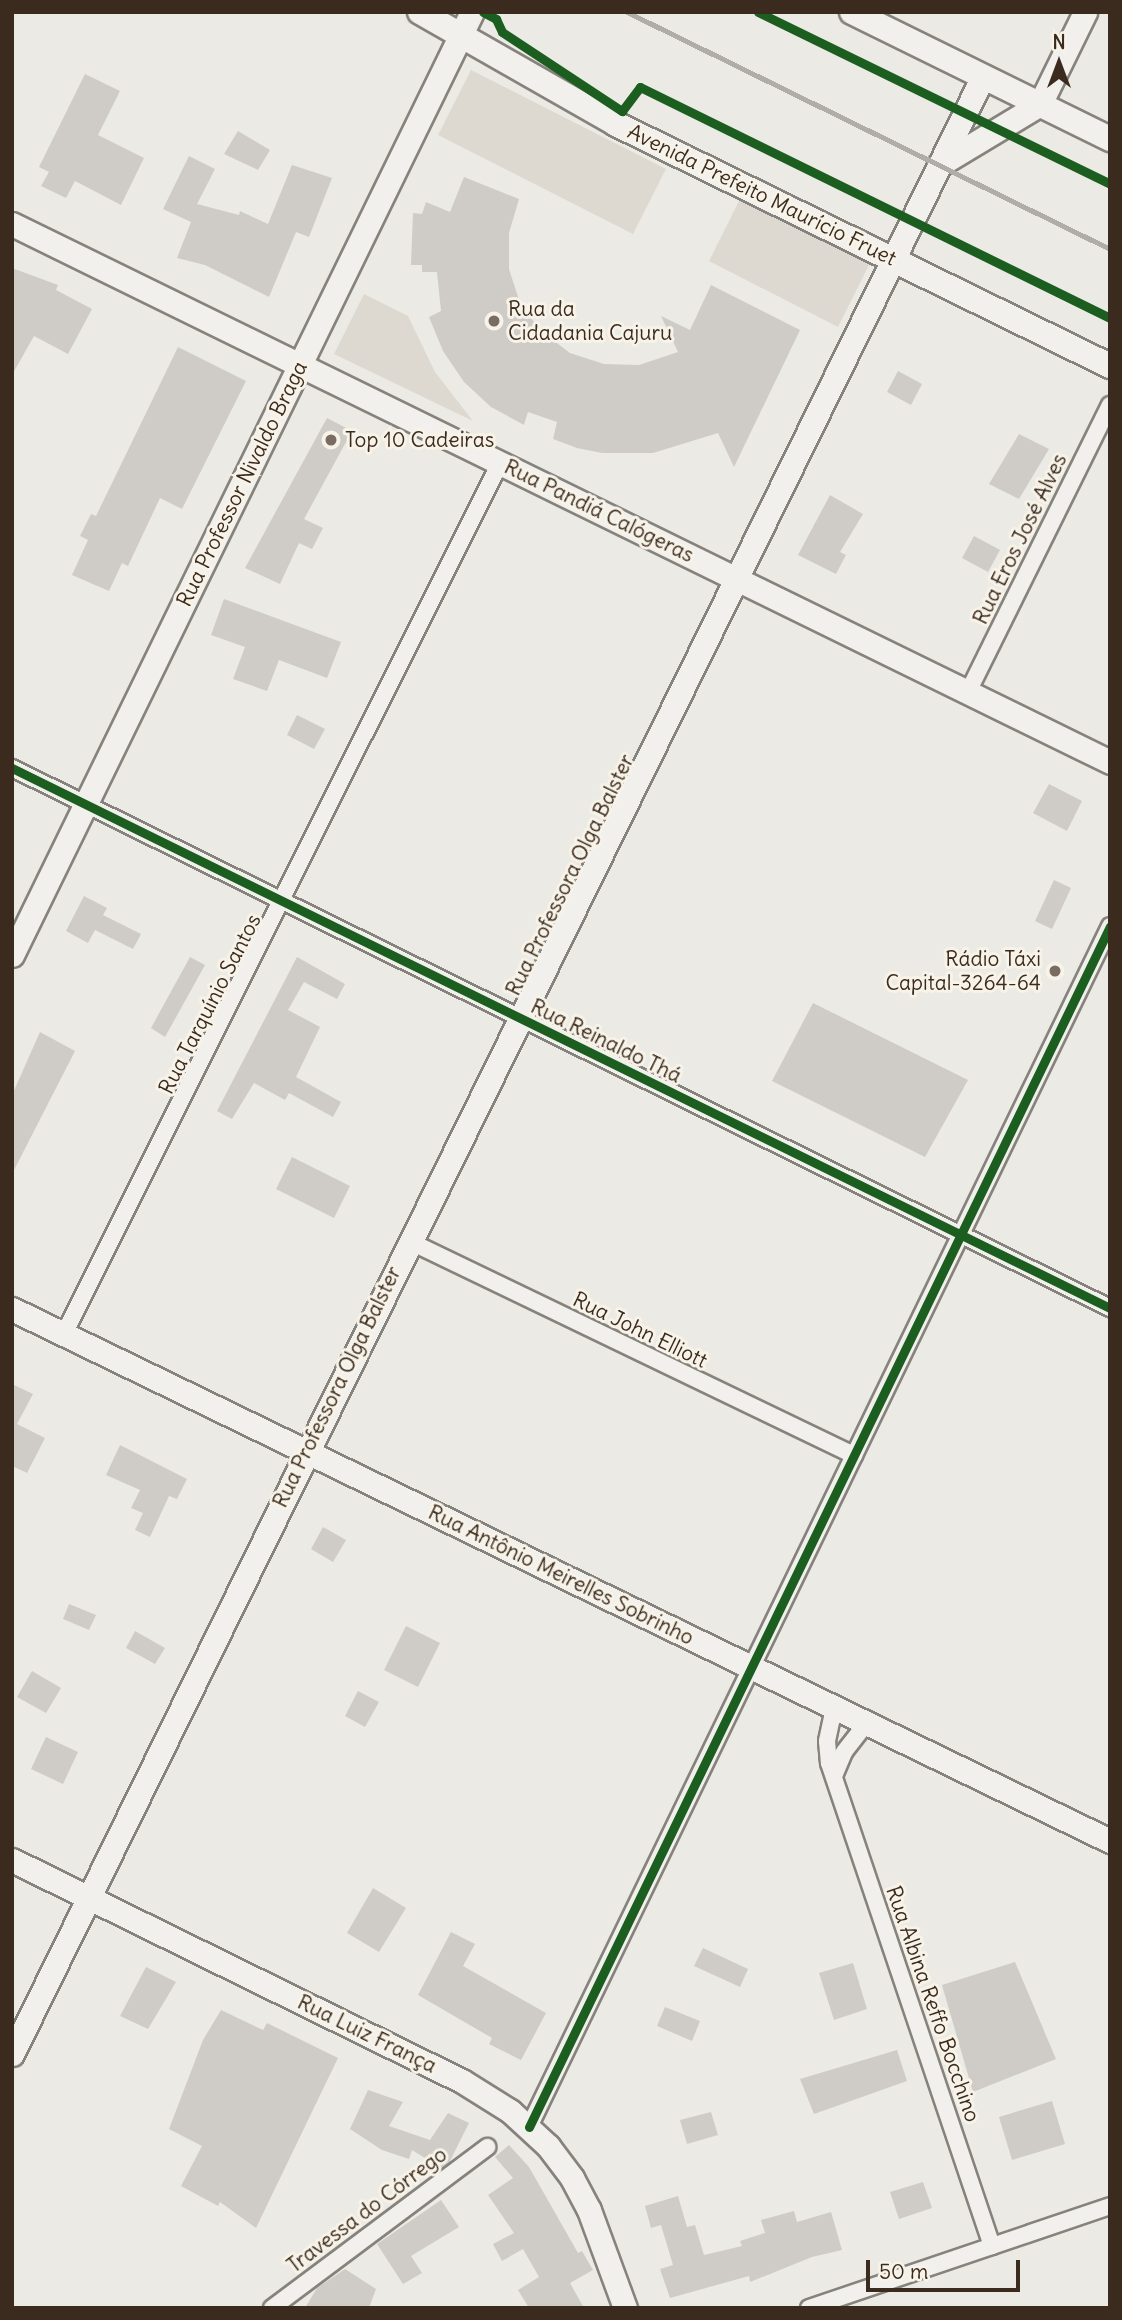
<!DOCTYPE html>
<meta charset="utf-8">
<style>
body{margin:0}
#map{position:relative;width:1122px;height:2320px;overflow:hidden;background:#eceae4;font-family:Delius,sans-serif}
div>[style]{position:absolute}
.green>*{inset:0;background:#ddd9d0}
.building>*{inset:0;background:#cfccc7}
.roads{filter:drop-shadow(2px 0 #86827c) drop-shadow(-2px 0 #86827c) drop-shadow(0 2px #86827c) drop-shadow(0 -2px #86827c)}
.street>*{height:16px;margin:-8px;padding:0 8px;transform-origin:8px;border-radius:8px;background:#f1f0ec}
.secondary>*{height:23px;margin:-11.5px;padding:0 11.5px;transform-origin:11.5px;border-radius:11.5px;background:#f1f0ec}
.primary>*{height:24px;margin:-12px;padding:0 12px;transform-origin:12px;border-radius:12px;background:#f1f0ec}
.rail>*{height:5px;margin:-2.5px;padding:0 2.5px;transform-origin:2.5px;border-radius:2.5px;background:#b0ada8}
.cycleway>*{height:9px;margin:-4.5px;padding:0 4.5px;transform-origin:4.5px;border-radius:4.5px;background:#1b5e20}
.dots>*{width:19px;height:19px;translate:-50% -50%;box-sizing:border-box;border:4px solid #f7f3e8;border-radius:50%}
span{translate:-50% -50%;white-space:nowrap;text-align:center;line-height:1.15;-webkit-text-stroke:6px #f7f3e8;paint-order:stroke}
.street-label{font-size:21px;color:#3b2a1e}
.poi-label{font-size:21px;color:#3b2a1e}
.left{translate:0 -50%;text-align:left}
.right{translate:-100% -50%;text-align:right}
.frame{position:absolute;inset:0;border:14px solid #3b2a1e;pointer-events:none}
.north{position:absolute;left:1024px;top:28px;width:70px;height:70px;-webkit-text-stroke:5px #f7f3e8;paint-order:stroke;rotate:0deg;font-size:19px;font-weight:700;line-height:28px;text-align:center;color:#3b2a1e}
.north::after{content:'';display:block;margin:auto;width:24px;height:32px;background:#3b2a1e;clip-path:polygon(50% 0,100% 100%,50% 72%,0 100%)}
.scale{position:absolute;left:866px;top:2260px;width:154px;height:32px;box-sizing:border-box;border:4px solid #3b2a1e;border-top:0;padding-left:9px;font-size:21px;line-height:24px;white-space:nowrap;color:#3b2a1e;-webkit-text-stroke:5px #f7f3e8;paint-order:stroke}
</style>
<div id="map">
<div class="green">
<div style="clip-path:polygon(471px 70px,666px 169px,633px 234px,438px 135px)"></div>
<div style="clip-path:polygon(742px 195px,871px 261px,838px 327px,709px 261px)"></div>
<div style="clip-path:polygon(364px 294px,408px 316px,435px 372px,473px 421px,334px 354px)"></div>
</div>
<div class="building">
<div style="clip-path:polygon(85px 74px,120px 91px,98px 135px,144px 158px,121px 205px,75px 181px,66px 198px,41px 186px,49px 172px,39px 167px)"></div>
<div style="clip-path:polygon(238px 131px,270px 150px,258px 170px,224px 154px)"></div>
<div style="clip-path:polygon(189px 156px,215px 169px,197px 204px,239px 215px,240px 211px,268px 224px,292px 165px,332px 178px,309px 237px,296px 232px,269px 297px,205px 265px,177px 258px,191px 222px,163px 209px)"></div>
<div style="clip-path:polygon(464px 177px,519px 199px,509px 233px,509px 269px,520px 303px,541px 331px,570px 353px,604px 364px,639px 365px,678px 352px,661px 316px,690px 330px,711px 285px,800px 330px,734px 467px,718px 433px,653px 453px,602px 453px,577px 448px,553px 439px,557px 422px,528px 412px,524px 425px,491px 407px,464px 382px,443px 351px,429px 317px,441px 311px,437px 272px,422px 272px,422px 265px,411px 265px,413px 213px,422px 214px,426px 202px,450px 212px)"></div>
<div style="clip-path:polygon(12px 268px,58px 285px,56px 290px,92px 309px,68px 354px,34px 336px,12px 375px)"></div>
<div style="clip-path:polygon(178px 347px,246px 381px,182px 509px,160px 498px,128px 566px,122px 563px,109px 591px,72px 575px,88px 540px,80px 536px,91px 514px,96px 516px)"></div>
<div style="clip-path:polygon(898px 371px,922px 384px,911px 405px,887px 392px)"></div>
<div style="clip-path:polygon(327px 418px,352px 431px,304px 519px,323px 528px,312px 549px,299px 543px,280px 584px,245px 568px)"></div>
<div style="clip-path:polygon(1019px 434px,1049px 449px,1019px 499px,989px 484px)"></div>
<div style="clip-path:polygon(830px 495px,863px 514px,840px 552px,846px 555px,836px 574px,798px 555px)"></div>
<div style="clip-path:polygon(974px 536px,1000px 550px,988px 572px,962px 558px)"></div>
<div style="clip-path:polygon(224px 599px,341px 642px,327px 678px,279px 660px,267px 691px,233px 679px,245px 647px,211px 635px)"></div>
<div style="clip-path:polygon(297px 715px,325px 729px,314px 749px,287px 735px)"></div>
<div style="clip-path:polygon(1049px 784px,1082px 801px,1067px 831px,1033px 813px)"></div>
<div style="clip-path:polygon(1054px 880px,1071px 888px,1052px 929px,1035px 921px)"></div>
<div style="clip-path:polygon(84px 896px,107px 908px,103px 915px,141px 934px,133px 949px,95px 930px,88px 943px,66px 931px)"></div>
<div style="clip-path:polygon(190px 957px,205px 965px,165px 1037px,151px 1028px)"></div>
<div style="clip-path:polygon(297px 957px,345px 984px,337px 999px,304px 982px,288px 1010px,320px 1027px,296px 1077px,341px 1102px,333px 1117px,289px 1093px,285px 1100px,254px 1083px,232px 1119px,217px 1111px)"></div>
<div style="clip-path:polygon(813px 1003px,968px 1080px,925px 1157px,772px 1081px)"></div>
<div style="clip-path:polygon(40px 1032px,75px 1051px,12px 1174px,12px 1095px)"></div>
<div style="clip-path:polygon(292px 1157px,350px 1186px,334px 1218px,276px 1189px)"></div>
<div style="clip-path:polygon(12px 1384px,33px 1394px,17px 1424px,45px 1438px,27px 1473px,12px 1466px)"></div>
<div style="clip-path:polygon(120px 1445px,187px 1479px,177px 1499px,169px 1496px,150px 1537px,135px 1530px,143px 1513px,131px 1508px,140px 1490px,106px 1475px)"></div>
<div style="clip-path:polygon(323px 1527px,346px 1540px,333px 1562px,311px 1549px)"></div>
<div style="clip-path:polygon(69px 1604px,96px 1615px,89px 1630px,63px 1619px)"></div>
<div style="clip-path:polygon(406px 1626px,440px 1643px,418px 1687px,384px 1670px)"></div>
<div style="clip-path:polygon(135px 1631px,165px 1648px,155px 1664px,126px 1648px)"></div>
<div style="clip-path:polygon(32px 1671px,61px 1688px,46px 1713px,17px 1697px)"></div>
<div style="clip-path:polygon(358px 1691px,379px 1702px,365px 1727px,345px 1716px)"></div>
<div style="clip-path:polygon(46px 1737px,78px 1752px,63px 1784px,31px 1769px)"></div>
<div style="clip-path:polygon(373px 1888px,406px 1908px,379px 1952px,347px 1933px)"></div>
<div style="clip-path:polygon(451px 1932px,475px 1944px,463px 1966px,546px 2013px,521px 2060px,489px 2044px,492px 2038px,418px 1995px)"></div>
<div style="clip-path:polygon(703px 1948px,748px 1969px,740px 1987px,694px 1966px)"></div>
<div style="clip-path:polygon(1015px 1962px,1056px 2059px,973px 2092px,942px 1985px)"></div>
<div style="clip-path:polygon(853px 1963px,867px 2009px,834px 2020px,819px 1973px)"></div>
<div style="clip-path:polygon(146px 1967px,176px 1982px,148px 2029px,120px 2016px)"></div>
<div style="clip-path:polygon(665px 2007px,700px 2021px,692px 2041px,657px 2026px)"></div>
<div style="clip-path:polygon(221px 2010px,263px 2030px,267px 2023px,338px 2058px,256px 2228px,220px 2202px,218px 2206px,181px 2186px,202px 2146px,169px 2129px,203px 2040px)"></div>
<div style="clip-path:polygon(897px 2050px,907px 2081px,814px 2114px,800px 2079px)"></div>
<div style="clip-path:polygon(368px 2090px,403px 2102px,389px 2126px,430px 2140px,448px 2113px,469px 2123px,449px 2163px,441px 2168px,412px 2150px,409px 2159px,382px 2150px,350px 2129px)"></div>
<div style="clip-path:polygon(1052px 2101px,1065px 2144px,1012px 2160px,999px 2117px)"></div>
<div style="clip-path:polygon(711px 2112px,718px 2135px,687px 2144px,680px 2120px)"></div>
<div style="clip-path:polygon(509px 2145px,529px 2167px,578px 2253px,582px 2251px,593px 2270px,570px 2283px,584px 2308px,529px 2308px,518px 2290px,539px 2277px,523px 2249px,502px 2261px,493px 2244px,514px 2233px,488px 2195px,513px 2178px,495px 2157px)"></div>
<div style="clip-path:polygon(923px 2182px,932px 2208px,899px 2219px,890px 2192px)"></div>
<div style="clip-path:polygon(678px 2196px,687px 2227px,695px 2225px,704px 2255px,742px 2246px,740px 2241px,765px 2233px,761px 2220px,794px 2211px,797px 2222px,831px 2212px,842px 2250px,812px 2257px,750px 2282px,749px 2276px,670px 2298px,660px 2269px,673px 2265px,661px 2225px,651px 2228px,645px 2206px)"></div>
<div style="clip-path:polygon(441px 2200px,459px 2227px,411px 2256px,422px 2273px,403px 2284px,377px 2244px)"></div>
<div style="clip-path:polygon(345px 2269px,376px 2289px,369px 2308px,305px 2308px,317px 2288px)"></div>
</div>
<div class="roads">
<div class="street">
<div style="left:968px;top:692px;width:320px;rotate:-63.7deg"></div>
<div style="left:12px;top:768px;width:1224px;rotate:26.19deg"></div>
<div style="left:409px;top:1241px;width:494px;rotate:25.7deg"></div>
<div style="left:64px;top:1334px;width:974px;rotate:-63.41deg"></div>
<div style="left:834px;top:1708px;width:34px;rotate:102deg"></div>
<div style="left:827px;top:1741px;width:22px;rotate:85deg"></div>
<div style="left:829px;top:1763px;width:510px;rotate:71.35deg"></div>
<div style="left:834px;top:1776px;width:26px;rotate:-67deg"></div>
<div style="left:844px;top:1752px;width:36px;rotate:-52deg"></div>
<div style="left:529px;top:2127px;width:1334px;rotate:-64.18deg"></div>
<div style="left:272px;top:2308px;width:269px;rotate:-36.8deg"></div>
<div style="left:809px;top:2308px;width:318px;rotate:-18.7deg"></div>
</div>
<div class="secondary">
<div style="left:939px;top:165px;width:118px;rotate:-31.1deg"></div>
<div style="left:1040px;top:104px;width:102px;rotate:-63.9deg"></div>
<div style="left:12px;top:224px;width:1223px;rotate:26.1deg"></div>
<div style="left:12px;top:955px;width:1049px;rotate:-64deg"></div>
<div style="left:12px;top:1309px;width:1220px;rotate:25.85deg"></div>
<div style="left:12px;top:1860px;width:501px;rotate:26.16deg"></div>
<div style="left:462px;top:2081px;width:57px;rotate:32deg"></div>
<div style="left:510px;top:2111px;width:52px;rotate:42.6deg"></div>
<div style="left:548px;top:2146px;width:40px;rotate:53deg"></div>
<div style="left:572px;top:2178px;width:36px;rotate:62deg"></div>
<div style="left:589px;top:2210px;width:104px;rotate:69.8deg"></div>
<div style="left:12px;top:2054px;width:2203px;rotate:-63.85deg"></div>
</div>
<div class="primary">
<div style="left:420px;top:12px;width:226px;rotate:29.7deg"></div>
<div style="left:616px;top:124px;width:550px;rotate:26.1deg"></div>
<div style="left:852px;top:12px;width:288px;rotate:26.2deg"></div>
</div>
</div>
<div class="rail">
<div style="left:627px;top:12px;width:538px;rotate:26.14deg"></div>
</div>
<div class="cycleway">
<div style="left:483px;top:12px;width:15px;rotate:28deg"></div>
<div style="left:496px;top:19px;width:14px;rotate:65deg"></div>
<div style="left:502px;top:32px;width:144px;rotate:33.4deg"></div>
<div style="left:622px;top:111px;width:30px;rotate:-53deg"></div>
<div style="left:640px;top:87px;width:524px;rotate:26.17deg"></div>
<div style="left:758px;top:12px;width:392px;rotate:26deg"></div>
<div style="left:12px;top:768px;width:1224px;rotate:26.19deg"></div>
<div style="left:529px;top:2127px;width:1334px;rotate:-64.18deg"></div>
</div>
<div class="dots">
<div style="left:494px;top:321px;background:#796d63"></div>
<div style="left:331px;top:440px;background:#796d63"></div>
<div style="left:1055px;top:971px;background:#796d63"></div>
</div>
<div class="street-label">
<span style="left:762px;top:195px;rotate:26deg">Avenida Prefeito Maurício Fruet</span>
<span style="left:242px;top:484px;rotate:-64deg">Rua Professor Nivaldo Braga</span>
<span style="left:599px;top:511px;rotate:26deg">Rua Pandiá Calógeras</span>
<span style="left:1020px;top:539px;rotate:-64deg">Rua Eros José Alves</span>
<span style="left:570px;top:875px;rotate:-64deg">Rua Professora Olga Balster</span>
<span style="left:210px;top:1004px;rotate:-63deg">Rua Tarquínio Santos</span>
<span style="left:606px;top:1041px;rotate:26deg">Rua Reinaldo Thá</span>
<span style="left:640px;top:1330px;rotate:26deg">Rua John Elliott</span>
<span style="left:337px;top:1387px;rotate:-64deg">Rua Professora Olga Balster</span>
<span style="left:561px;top:1575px;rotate:26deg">Rua Antônio Meirelles Sobrinho</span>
<span style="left:933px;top:2004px;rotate:71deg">Rua Albina Reffo Bocchino</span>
<span style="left:367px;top:2034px;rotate:26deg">Rua Luiz França</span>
<span style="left:367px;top:2210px;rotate:-37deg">Travessa do Córrego</span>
</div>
<div class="poi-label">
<span class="left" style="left:508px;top:321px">Rua da<br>Cidadania Cajuru</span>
<span class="left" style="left:345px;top:440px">Top 10 Cadeiras</span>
<span class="right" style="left:1041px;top:971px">Rádio Táxi<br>Capital-3264-64</span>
</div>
<div class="frame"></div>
<div class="north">N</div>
<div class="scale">50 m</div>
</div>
